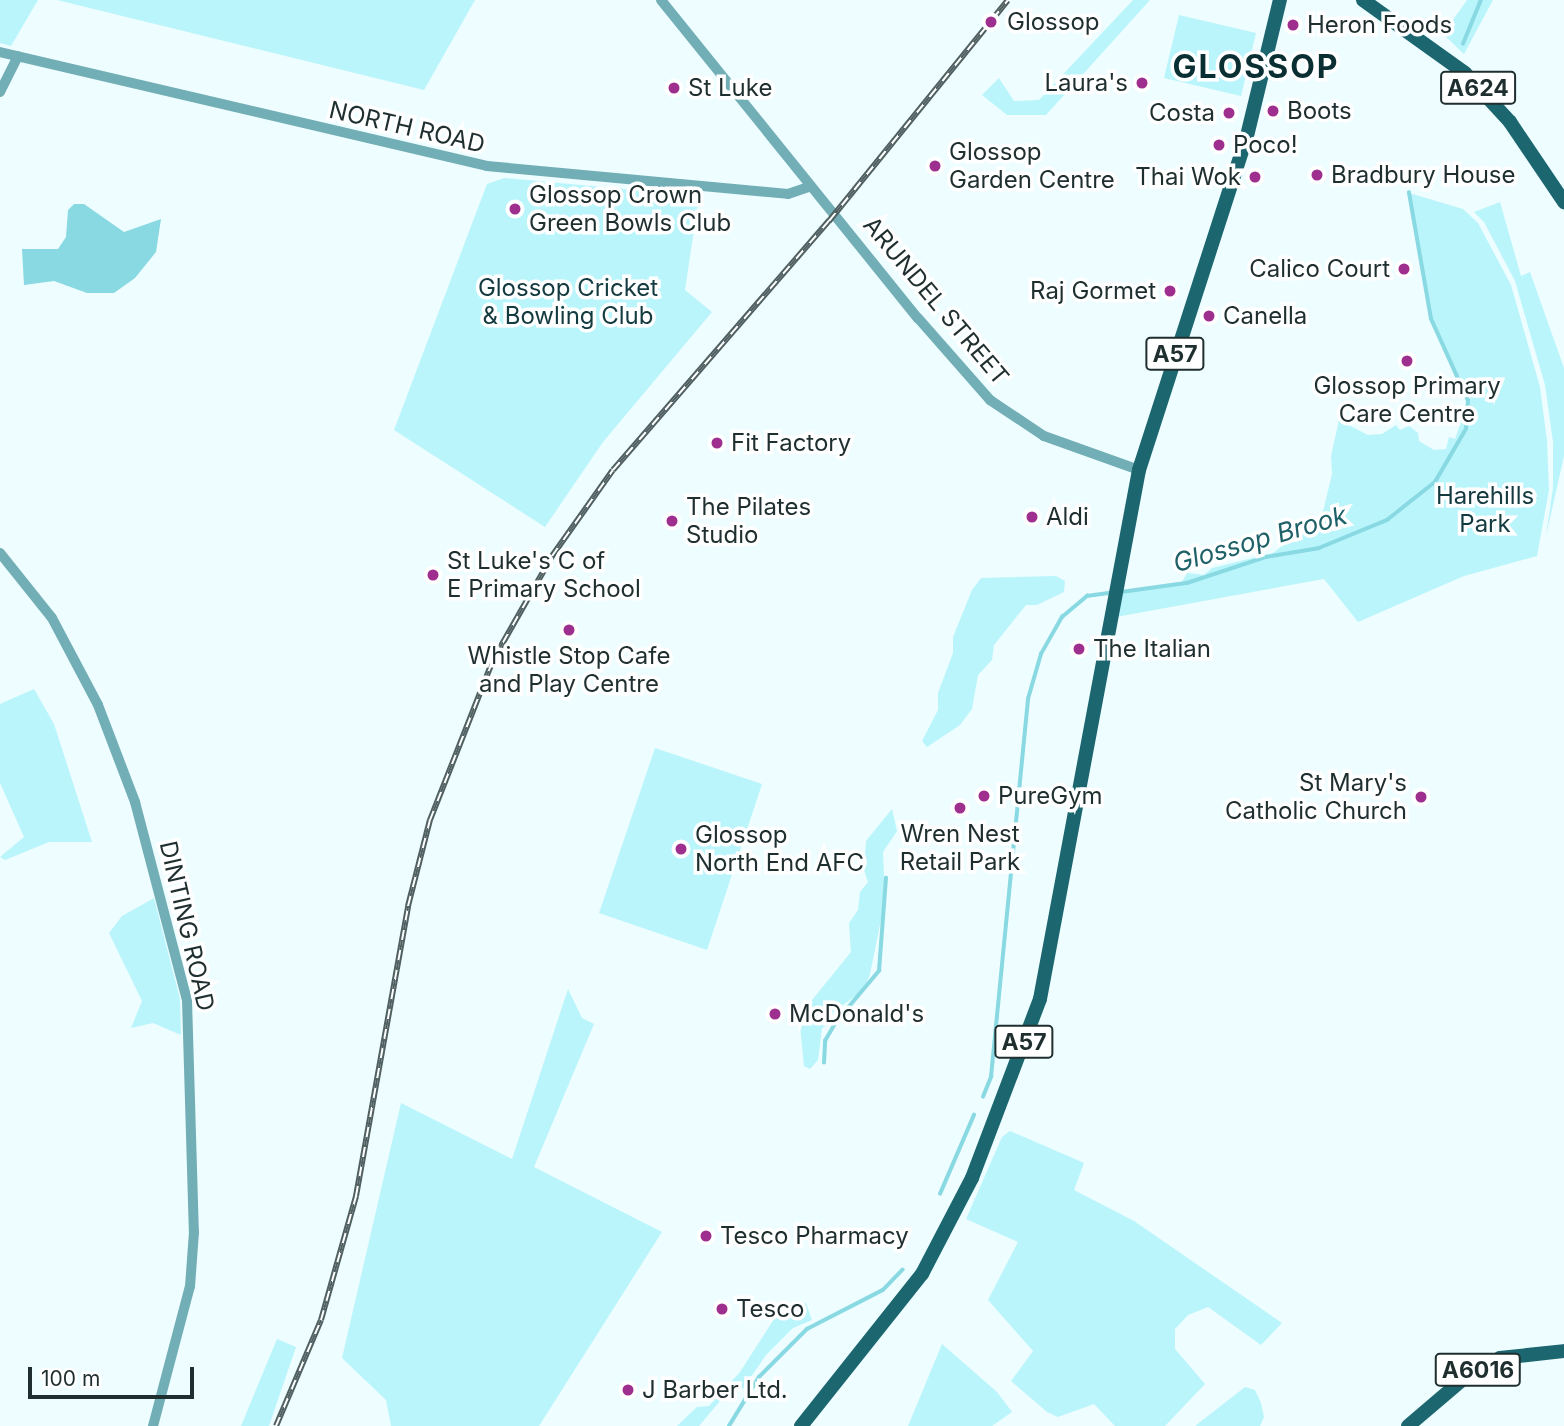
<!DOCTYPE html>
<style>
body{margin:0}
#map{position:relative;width:1564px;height:1426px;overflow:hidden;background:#eefdff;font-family:Inter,sans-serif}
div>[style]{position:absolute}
.green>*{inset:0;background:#baf5fc}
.water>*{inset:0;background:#89d9e3}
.stream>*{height:3.5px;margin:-1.75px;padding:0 1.75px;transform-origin:1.75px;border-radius:1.75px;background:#89d9e3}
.tertiary>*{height:10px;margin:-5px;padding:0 5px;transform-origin:5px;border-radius:5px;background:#72aeb5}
.primary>*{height:14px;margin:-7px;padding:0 7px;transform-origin:7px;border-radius:7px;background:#1c676f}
.rail>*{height:6px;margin-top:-3px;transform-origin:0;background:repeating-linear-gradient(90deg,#fff 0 10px,#505f60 0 20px);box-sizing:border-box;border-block:2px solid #505f60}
.dots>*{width:19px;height:19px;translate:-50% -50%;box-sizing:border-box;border:4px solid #fff;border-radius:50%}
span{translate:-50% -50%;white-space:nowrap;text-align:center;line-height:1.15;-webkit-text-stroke:7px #fff;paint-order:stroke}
.shield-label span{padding:2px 5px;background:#fff;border:2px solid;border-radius:5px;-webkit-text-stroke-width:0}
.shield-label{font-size:23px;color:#1f2e2f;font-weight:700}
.poi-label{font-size:24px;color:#1f2e2f}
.left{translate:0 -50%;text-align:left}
.right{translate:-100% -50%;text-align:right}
.street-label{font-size:24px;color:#1f2e2f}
.park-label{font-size:24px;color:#133a3f}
.water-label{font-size:26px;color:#1f6169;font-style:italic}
.district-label{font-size:32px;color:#0a2f33;font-weight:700;letter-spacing:2px}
.scale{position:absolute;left:28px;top:1367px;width:166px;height:32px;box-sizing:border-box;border:4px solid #1f2e2f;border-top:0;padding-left:9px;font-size:21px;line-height:24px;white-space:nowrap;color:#1f2e2f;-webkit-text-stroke:5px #fff;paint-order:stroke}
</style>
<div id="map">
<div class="green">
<div style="clip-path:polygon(0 0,38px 0,11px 46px,0 43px)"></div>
<div style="clip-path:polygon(57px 0,475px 0,424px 90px)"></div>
<div style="clip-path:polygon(1133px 0,1150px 0,1046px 115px,1007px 115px,982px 95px,999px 78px,1014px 101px,1039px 100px)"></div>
<div style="clip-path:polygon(1467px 0,1493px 0,1464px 54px,1443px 34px)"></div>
<div style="clip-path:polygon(1179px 15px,1256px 33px,1241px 96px,1164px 78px)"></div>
<div style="clip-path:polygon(504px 178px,699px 196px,685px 290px,712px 312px,603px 442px,545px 527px,394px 430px,487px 184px)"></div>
<div style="clip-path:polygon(1409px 193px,1463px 209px,1478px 223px,1511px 285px,1540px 387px,1547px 441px,1549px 490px,1537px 556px,1464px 576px,1358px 622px,1324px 579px,1116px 617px,1120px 592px,1181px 584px,1187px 573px,1204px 575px,1212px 568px,1273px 553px,1298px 534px,1311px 536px,1319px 528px,1332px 474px,1331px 456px,1339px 420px,1368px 435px,1382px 434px,1396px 425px,1400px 430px,1409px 426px,1418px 433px,1419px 441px,1434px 450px,1446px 449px,1449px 437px,1455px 439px,1468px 401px,1431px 319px)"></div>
<div style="clip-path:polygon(1500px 202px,1521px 276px,1530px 272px,1564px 368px,1564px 456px,1546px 536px,1553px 488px,1553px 442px,1545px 385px,1515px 281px,1484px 222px,1474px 212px)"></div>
<div style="clip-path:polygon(1056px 576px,1065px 581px,1064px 592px,1037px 605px,1026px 605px,994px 645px,992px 660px,978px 675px,972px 709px,960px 725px,927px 747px,922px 741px,938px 710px,938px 693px,953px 653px,953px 637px,972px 590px,981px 578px)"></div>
<div style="clip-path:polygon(34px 689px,54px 724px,92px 842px,49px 842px,5px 860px,0 857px,24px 837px,0 783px,0 704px)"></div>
<div style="clip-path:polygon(655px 748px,762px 784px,707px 950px,599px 913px)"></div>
<div style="clip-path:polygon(892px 809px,897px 831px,883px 852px,885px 900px,870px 974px,864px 990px,832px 1013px,830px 1024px,822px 1028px,818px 1060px,810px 1069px,804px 1066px,799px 1016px,851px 952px,849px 923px,858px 910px,860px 892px,868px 882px,864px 870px,866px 841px)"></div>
<div style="clip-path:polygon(154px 898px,180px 999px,181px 1035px,153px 1023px,131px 1028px,142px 1001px,109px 933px,122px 916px)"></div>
<div style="clip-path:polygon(568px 989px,582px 1018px,594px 1024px,534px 1167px,662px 1232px,539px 1426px,391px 1426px,386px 1400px,342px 1358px,401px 1103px,512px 1159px)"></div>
<div style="clip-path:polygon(1010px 1131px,1084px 1163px,1074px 1190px,1134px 1221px,1282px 1323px,1261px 1345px,1208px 1307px,1188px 1315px,1175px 1329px,1175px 1349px,1205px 1384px,1165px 1426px,1115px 1426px,1094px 1404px,1058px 1417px,1047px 1412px,1011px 1381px,1033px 1351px,988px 1300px,1018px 1242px,966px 1219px,1002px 1137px)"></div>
<div style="clip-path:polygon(806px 1303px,812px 1320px,793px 1328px,766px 1355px,742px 1390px,736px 1382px,699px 1426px,677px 1426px,697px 1407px,709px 1406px,740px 1372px,778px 1313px)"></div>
<div style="clip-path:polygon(277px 1339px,296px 1347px,269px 1426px,241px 1426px)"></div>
<div style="clip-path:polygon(942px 1344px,997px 1392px,1012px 1412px,992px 1426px,908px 1426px)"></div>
<div style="clip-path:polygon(1245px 1387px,1255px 1390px,1261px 1403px,1264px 1417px,1260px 1426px,1195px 1426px)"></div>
</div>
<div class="water">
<div style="clip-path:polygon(74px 204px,84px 204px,124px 232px,161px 219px,156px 252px,135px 278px,114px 293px,87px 293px,54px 281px,24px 285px,22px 249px,58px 249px,66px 237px,68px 210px)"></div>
</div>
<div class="stream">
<div style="left:1463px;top:44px;width:48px;rotate:-67.8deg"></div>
<div style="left:1121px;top:592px;width:67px;rotate:-7.8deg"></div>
<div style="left:1187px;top:583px;width:83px;rotate:-18.2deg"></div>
<div style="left:1266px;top:557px;width:54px;rotate:-9.6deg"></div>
<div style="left:1319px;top:548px;width:74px;rotate:-22.4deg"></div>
<div style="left:1387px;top:520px;width:61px;rotate:-38.4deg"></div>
<div style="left:1435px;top:482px;width:61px;rotate:-59.7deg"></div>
<div style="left:1466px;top:429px;width:28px;rotate:-86deg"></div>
<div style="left:1468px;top:401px;width:90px;rotate:-114.3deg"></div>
<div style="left:1431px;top:319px;width:128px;rotate:-99.9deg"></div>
<div style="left:824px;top:1063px;width:22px;rotate:-87deg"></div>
<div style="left:825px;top:1041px;width:22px;rotate:-60deg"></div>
<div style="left:836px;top:1022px;width:67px;rotate:-49.9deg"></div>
<div style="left:879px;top:971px;width:93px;rotate:-85.7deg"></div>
<div style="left:983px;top:1097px;width:22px;rotate:-68deg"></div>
<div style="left:991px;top:1077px;width:380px;rotate:-84.4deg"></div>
<div style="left:1028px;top:699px;width:47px;rotate:-73.9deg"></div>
<div style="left:1041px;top:654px;width:43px;rotate:-60.4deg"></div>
<div style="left:1062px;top:617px;width:33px;rotate:-40deg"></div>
<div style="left:1087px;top:596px;width:27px;rotate:-8deg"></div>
<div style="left:940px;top:1194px;width:86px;rotate:-66.7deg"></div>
<div style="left:729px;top:1426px;width:57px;rotate:-58.5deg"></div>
<div style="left:759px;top:1377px;width:68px;rotate:-45deg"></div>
<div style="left:807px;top:1329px;width:85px;rotate:-27.2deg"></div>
<div style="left:883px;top:1290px;width:28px;rotate:-46deg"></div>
</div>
<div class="tertiary">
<div style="left:661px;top:0;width:409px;rotate:51.1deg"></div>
<div style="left:918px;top:318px;width:109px;rotate:48.7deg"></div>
<div style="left:990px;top:400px;width:65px;rotate:33.7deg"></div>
<div style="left:1044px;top:436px;width:101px;rotate:19.7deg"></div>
<div style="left:0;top:52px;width:500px;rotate:13.17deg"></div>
<div style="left:487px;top:166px;width:302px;rotate:5.3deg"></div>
<div style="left:788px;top:194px;width:24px;rotate:-19deg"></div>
<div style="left:0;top:92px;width:40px;rotate:-63.4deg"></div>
<div style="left:0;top:553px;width:83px;rotate:51.3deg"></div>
<div style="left:52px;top:618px;width:98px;rotate:62.1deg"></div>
<div style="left:98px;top:705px;width:104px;rotate:69.1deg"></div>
<div style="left:135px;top:802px;width:205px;rotate:75.3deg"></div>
<div style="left:187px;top:1000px;width:232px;rotate:88.3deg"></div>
<div style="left:194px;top:1232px;width:54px;rotate:94.2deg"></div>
<div style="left:190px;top:1286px;width:145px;rotate:104.8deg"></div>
</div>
<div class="primary">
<div style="left:1363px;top:0;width:125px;rotate:35.6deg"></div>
<div style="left:1465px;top:73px;width:67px;rotate:47.4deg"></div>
<div style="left:1510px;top:122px;width:97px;rotate:56deg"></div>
<div style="left:801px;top:1426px;width:194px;rotate:-51.5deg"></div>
<div style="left:922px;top:1274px;width:108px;rotate:-62.5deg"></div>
<div style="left:972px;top:1178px;width:191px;rotate:-69.2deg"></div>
<div style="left:1040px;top:999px;width:538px;rotate:-79.4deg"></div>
<div style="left:1139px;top:470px;width:351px;rotate:-72.1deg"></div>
<div style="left:1247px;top:136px;width:140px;rotate:-76.4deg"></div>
<div style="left:1408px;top:1426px;width:80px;rotate:-40.4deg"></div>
<div style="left:1469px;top:1374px;width:35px;rotate:-27deg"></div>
<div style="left:1500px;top:1358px;width:64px;rotate:-6.2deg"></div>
</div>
<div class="rail">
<div style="left:276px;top:1426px;width:115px;rotate:-67deg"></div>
<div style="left:321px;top:1320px;width:129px;rotate:-74.2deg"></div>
<div style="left:356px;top:1196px;width:295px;rotate:-79.8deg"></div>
<div style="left:408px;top:906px;width:89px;rotate:-75.7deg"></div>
<div style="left:430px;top:820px;width:172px;rotate:-68.5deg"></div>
<div style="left:493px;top:660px;width:120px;rotate:-60.4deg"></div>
<div style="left:552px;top:556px;width:105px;rotate:-54.7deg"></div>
<div style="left:613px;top:470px;width:330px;rotate:-49.1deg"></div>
<div style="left:829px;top:221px;width:284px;rotate:-51deg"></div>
</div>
<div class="dots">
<div style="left:991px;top:22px;background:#9e2f8e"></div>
<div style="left:1293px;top:25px;background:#9e2f8e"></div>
<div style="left:1142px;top:83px;background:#9e2f8e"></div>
<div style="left:674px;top:88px;background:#9e2f8e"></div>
<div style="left:1273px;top:111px;background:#9e2f8e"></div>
<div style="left:1229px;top:113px;background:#9e2f8e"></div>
<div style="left:1219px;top:145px;background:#9e2f8e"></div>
<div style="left:935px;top:166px;background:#9e2f8e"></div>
<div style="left:1317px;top:175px;background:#9e2f8e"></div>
<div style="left:1255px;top:177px;background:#9e2f8e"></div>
<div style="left:515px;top:209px;background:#9e2f8e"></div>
<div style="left:1404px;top:269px;background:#9e2f8e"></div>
<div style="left:1170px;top:291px;background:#9e2f8e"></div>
<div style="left:1209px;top:316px;background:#9e2f8e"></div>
<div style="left:1407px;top:361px;background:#9e2f8e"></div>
<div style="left:717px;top:443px;background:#9e2f8e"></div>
<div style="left:1032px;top:517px;background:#9e2f8e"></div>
<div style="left:672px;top:521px;background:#9e2f8e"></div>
<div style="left:433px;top:575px;background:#9e2f8e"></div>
<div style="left:569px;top:630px;background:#9e2f8e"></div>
<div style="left:1079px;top:649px;background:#9e2f8e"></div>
<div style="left:984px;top:796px;background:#9e2f8e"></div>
<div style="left:1421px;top:797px;background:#9e2f8e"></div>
<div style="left:960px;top:808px;background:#9e2f8e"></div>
<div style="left:681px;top:849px;background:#9e2f8e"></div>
<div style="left:775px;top:1014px;background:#9e2f8e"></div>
<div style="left:706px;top:1236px;background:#9e2f8e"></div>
<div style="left:722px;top:1309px;background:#9e2f8e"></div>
<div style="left:628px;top:1390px;background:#9e2f8e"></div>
</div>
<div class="shield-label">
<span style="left:1478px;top:88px">A624</span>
<span style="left:1175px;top:354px">A57</span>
<span style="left:1024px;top:1042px">A57</span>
<span style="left:1478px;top:1370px">A6016</span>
</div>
<div class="poi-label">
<span class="left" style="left:1007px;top:22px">Glossop</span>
<span class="left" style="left:1307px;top:25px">Heron Foods</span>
<span class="right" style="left:1128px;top:83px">Laura's</span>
<span class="left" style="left:688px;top:88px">St Luke</span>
<span class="left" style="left:1287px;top:111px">Boots</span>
<span class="right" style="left:1215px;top:113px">Costa</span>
<span class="left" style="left:1233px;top:145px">Poco!</span>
<span class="left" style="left:949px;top:166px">Glossop<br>Garden Centre</span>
<span class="left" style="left:1331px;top:175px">Bradbury House</span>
<span class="right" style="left:1241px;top:177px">Thai Wok</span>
<span class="left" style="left:529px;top:209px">Glossop Crown<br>Green Bowls Club</span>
<span class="right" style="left:1390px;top:269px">Calico Court</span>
<span class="right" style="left:1156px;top:291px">Raj Gormet</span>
<span class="left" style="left:1223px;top:316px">Canella</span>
<span style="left:1407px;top:400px">Glossop Primary<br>Care Centre</span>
<span class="left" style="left:731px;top:443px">Fit Factory</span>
<span class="left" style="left:686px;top:521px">The Pilates<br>Studio</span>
<span class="left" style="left:1046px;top:517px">Aldi</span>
<span class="left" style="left:447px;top:575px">St Luke's C of<br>E Primary School</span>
<span class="left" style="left:1093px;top:649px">The Italian</span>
<span style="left:569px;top:670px">Whistle Stop Cafe<br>and Play Centre</span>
<span class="right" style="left:1407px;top:797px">St Mary's<br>Catholic Church</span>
<span class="left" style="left:998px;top:796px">PureGym</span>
<span style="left:960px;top:848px">Wren Nest<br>Retail Park</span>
<span class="left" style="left:695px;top:849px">Glossop<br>North End AFC</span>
<span class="left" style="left:789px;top:1014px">McDonald's</span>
<span class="left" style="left:720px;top:1236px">Tesco Pharmacy</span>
<span class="left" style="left:736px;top:1309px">Tesco</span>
<span class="left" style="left:642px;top:1390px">J Barber Ltd.</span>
</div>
<div class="street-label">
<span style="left:407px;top:127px;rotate:13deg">NORTH ROAD</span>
<span style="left:936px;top:301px;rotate:50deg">ARUNDEL STREET</span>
<span style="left:187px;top:926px;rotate:77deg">DINTING ROAD</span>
</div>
<div class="park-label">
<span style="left:568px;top:302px">Glossop Cricket<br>&amp; Bowling Club</span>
<span style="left:1485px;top:510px">Harehills<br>Park</span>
</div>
<div class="water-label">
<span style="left:1260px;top:539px;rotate:-16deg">Glossop Brook</span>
</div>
<div class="district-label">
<span style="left:1256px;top:67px">GLOSSOP</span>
</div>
<div class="scale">100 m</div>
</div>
